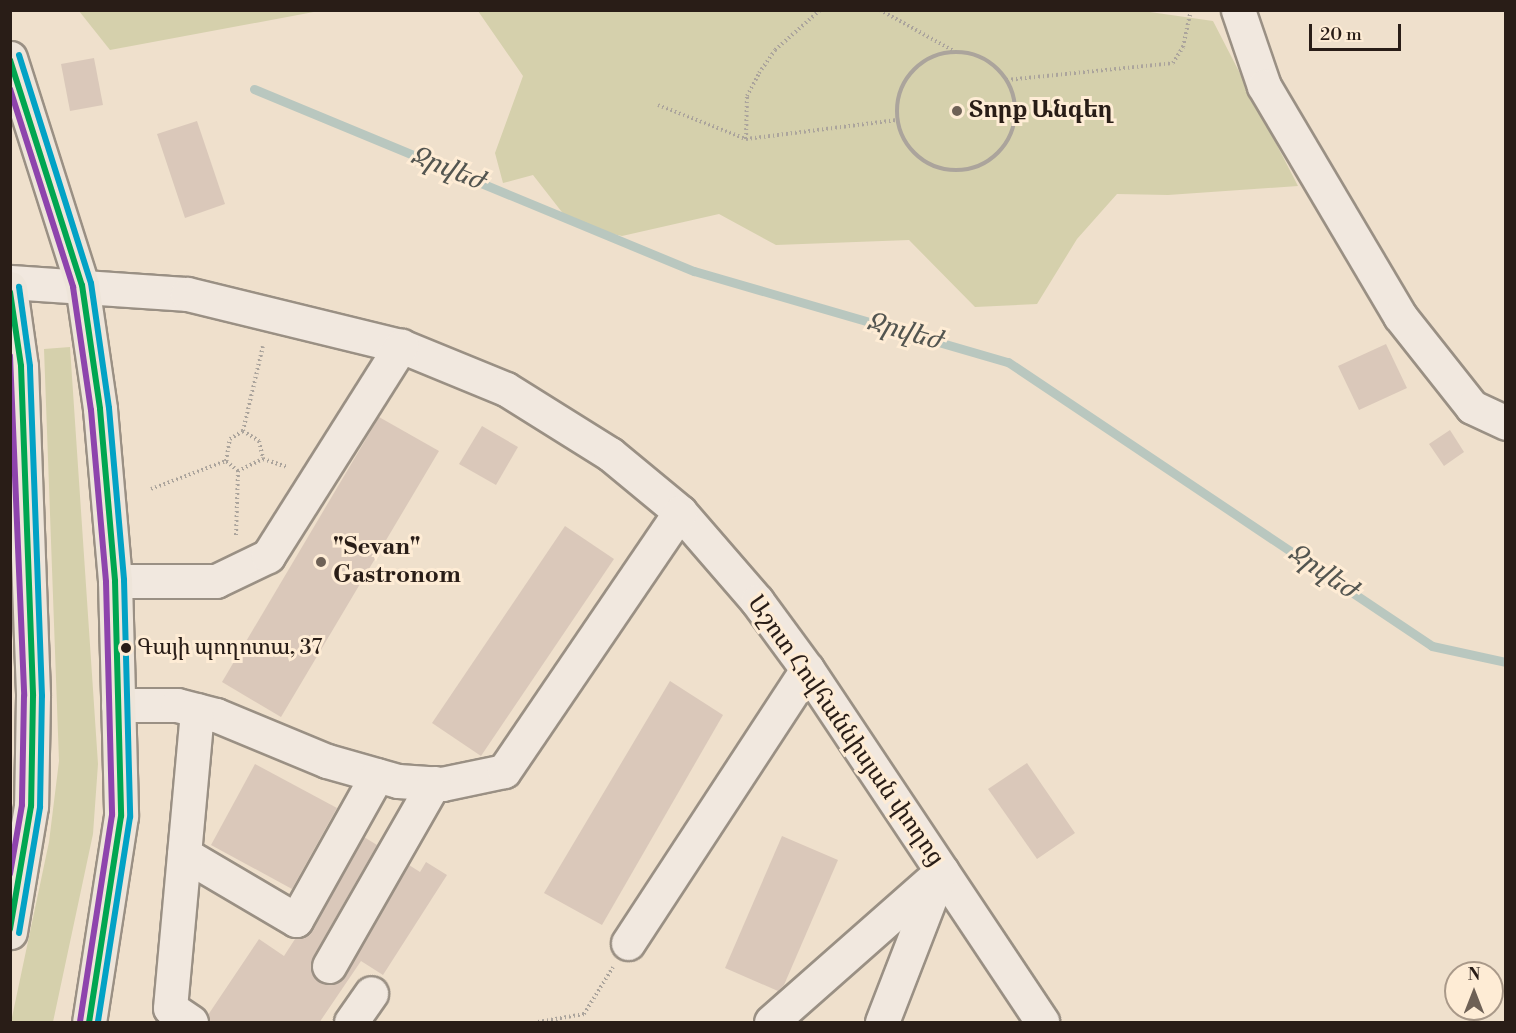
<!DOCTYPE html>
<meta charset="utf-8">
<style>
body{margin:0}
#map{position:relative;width:1516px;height:1033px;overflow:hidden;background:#efe0cc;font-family:"Libre Bodoni","Noto Serif Armenian",serif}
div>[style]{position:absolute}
.green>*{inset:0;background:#d5d0ac}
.stream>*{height:9px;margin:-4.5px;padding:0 4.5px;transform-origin:4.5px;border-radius:4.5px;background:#b9c7bf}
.building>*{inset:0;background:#dac8ba}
.path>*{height:4px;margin-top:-2px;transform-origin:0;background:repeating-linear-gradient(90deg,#aba49c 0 1.5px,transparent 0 4.5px)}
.path>.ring{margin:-2px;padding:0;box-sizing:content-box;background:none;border:4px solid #aba49c;border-radius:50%}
.roads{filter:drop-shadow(2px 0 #9a9084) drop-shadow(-2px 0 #9a9084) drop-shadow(0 2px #9a9084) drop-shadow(0 -2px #9a9084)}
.minor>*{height:33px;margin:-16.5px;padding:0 16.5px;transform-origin:16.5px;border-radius:16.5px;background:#f1e8df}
.major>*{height:33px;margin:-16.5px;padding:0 16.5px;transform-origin:16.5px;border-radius:16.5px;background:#eee5da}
.bus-1>*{height:6px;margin:-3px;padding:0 3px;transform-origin:3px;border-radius:3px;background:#00a651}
.bus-2>*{height:6px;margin:-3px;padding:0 3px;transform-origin:3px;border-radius:3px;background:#8e44ad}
.bus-3>*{height:6px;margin:-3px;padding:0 3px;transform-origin:3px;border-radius:3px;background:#02a2c5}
.dots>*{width:16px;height:16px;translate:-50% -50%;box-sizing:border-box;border:3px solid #feecd5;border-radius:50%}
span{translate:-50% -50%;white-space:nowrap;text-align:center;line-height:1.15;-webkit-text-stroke:6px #feecd5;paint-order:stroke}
.bus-label{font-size:22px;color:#291d17}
.left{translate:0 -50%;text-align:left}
.poi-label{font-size:24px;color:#291d17;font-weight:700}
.street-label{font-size:24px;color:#291d17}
.water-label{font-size:26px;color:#535550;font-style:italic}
.frame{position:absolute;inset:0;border:12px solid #291d17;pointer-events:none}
.north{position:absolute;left:1444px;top:961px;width:60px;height:60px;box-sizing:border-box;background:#feecd5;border:2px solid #a99989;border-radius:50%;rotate:0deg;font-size:16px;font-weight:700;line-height:24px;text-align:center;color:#291d17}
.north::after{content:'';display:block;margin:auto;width:21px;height:27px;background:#6e6156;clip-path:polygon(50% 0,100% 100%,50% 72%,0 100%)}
.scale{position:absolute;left:1309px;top:24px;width:92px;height:27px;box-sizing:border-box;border:3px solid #291d17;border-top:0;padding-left:8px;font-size:18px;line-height:21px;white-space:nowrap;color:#291d17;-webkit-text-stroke:4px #feecd5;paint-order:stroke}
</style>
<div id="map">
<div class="green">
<div style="clip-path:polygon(1136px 10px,1213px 21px,1298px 186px,1168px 195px,1117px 194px,1077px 239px,1037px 304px,975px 307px,909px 240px,776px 245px,719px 214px,622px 236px,572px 225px,533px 175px,503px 183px,495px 153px,523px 76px,478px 11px)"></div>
<div style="clip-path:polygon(79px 11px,319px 11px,110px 50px)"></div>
<div style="clip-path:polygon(70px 347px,98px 764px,93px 834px,53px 1022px,11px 1022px,49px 842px,59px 761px,44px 349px)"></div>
</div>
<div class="stream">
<div style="left:254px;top:89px;width:476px;rotate:22.5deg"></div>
<div style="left:694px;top:271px;width:327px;rotate:16.2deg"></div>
<div style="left:1008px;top:362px;width:510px;rotate:33.81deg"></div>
<div style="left:1432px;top:646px;width:76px;rotate:12.2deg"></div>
</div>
<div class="building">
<div style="clip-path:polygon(94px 58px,103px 105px,70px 111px,61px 64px)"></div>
<div style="clip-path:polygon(197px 121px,225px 204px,185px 218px,157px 134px)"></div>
<div style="clip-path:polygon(1386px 344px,1407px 388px,1359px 410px,1338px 366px)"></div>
<div style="clip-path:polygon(379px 417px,439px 451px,281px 717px,222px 682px)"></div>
<div style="clip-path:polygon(482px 426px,518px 447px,496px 485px,459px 464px)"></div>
<div style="clip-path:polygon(1450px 430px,1464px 452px,1444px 466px,1429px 444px)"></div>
<div style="clip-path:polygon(565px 526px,614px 559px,481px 756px,432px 723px)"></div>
<div style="clip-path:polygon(670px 681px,723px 715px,602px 925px,544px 893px)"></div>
<div style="clip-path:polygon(1027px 763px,1075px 833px,1037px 859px,988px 789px)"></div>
<div style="clip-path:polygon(255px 764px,337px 808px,292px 889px,211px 845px)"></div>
<div style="clip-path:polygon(782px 836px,838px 860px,784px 985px,778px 991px,725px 968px)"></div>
<div style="clip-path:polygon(364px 837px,377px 845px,313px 957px,313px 975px,320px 982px,338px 982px,345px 975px,409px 865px,420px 872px,426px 862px,447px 875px,383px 975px,361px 961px,319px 1023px,210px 1023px,208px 1015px,259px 939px,284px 956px,295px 939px,312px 930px)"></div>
</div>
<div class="path">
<div style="left:880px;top:10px;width:85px;rotate:29deg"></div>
<div class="ring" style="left:897px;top:52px;width:114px;height:114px"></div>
<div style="left:1007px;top:80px;width:167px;rotate:-5.8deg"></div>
<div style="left:1173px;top:63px;width:19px;rotate:-58deg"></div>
<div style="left:1183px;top:47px;width:38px;rotate:-78deg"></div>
<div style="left:658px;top:105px;width:94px;rotate:21.1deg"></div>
<div style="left:746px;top:139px;width:152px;rotate:-7.2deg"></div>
<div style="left:746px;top:139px;width:43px;rotate:-88.7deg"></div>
<div style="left:747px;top:96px;width:26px;rotate:-62deg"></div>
<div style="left:759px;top:73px;width:28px;rotate:-55deg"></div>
<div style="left:775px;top:50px;width:60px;rotate:-41.6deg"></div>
<div style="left:243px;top:431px;width:19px;rotate:32deg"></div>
<div style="left:259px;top:441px;width:18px;rotate:77deg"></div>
<div style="left:238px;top:471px;width:28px;rotate:-26deg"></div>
<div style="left:263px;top:459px;width:25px;rotate:18deg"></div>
<div style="left:151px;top:489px;width:80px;rotate:-20.5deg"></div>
<div style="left:236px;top:535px;width:64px;rotate:-88.2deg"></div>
<div style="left:238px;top:471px;width:16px;rotate:-140deg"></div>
<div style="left:226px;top:461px;width:22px;rotate:-80deg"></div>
<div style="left:230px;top:439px;width:15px;rotate:-32deg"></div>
<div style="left:243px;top:431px;width:87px;rotate:-76.8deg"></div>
<div style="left:538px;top:1022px;width:47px;rotate:-9.9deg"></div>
<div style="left:584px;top:1014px;width:55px;rotate:-58.3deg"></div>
</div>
<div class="roads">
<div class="minor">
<div style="left:1238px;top:10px;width:80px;rotate:71.1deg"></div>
<div style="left:1264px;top:86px;width:267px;rotate:59.4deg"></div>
<div style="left:1400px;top:316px;width:116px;rotate:51.6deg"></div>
<div style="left:1472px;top:407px;width:38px;rotate:25deg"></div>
<div style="left:10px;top:282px;width:177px;rotate:3.9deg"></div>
<div style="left:187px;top:294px;width:220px;rotate:13.7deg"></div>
<div style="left:401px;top:346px;width:113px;rotate:22.3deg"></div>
<div style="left:506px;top:389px;width:123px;rotate:32deg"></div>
<div style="left:610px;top:454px;width:91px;rotate:39.6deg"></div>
<div style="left:680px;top:512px;width:118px;rotate:49.1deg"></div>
<div style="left:757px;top:601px;width:84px;rotate:53.7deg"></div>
<div style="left:807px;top:669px;width:424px;rotate:56.3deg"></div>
<div style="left:115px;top:581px;width:101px"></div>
<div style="left:216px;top:581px;width:58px;rotate:-25.7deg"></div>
<div style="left:268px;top:556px;width:249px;rotate:-57.7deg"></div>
<div style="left:118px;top:705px;width:59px"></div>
<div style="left:177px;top:705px;width:40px;rotate:14.4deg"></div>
<div style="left:216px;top:715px;width:120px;rotate:22.5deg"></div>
<div style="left:327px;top:761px;width:74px;rotate:15.7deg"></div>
<div style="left:398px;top:781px;width:44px;rotate:3.9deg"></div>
<div style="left:442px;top:784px;width:63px;rotate:-11.8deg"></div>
<div style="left:504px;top:771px;width:313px;rotate:-55.8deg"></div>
<div style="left:184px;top:854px;width:130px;rotate:30.5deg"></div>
<div style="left:296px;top:920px;width:166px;rotate:-60.8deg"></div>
<div style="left:628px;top:943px;width:327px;rotate:-56.8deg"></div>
<div style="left:329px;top:966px;width:211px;rotate:-60.2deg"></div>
<div style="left:191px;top:1022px;width:25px;rotate:-146deg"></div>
<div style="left:170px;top:1008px;width:299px;rotate:-84.8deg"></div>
<div style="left:351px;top:1022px;width:35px;rotate:-55deg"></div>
<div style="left:771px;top:1022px;width:228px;rotate:-41.4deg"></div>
<div style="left:882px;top:1022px;width:152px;rotate:-68.8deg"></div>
</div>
<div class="major">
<div style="left:10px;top:58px;width:238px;rotate:72.4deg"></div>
<div style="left:82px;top:285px;width:125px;rotate:81.7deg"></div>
<div style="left:100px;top:409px;width:173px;rotate:85deg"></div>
<div style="left:115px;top:581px;width:235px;rotate:88.5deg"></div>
<div style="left:121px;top:816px;width:208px;rotate:98.8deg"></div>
<div style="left:10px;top:288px;width:79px;rotate:82deg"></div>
<div style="left:21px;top:366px;width:330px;rotate:87.9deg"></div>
<div style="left:33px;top:696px;width:110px;rotate:91deg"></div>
<div style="left:31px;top:806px;width:128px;rotate:99.5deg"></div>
</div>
</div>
<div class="bus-1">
<div style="left:10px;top:60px;width:236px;rotate:72.3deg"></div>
<div style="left:82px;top:285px;width:125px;rotate:81.7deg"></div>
<div style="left:100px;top:409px;width:173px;rotate:85deg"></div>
<div style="left:115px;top:581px;width:235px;rotate:88.5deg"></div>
<div style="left:121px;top:816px;width:208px;rotate:98.8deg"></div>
<div style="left:10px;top:292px;width:75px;rotate:81.5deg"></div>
<div style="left:21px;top:366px;width:330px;rotate:87.9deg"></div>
<div style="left:33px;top:696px;width:110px;rotate:91deg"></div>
<div style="left:31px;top:806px;width:125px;rotate:99.7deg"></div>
</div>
<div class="bus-2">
<div style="left:10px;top:89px;width:208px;rotate:72.3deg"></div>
<div style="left:73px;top:287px;width:124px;rotate:81.7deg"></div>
<div style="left:91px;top:410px;width:173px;rotate:85deg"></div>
<div style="left:106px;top:582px;width:233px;rotate:88.5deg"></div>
<div style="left:112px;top:815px;width:208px;rotate:98.8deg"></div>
<div style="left:10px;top:356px;width:340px;rotate:87.6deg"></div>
<div style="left:24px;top:696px;width:109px;rotate:91.1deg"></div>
<div style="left:22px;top:805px;width:70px;rotate:99.9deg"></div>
</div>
<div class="bus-3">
<div style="left:19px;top:55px;width:239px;rotate:72.5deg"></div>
<div style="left:91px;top:283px;width:126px;rotate:81.8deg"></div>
<div style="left:109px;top:408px;width:173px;rotate:85deg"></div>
<div style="left:124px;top:580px;width:237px;rotate:88.5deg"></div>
<div style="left:130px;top:817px;width:207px;rotate:98.9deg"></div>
<div style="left:19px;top:933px;width:128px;rotate:-80.5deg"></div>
<div style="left:40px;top:807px;width:111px;rotate:-89deg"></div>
<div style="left:42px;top:696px;width:330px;rotate:-92.1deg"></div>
<div style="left:30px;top:366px;width:80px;rotate:-97.9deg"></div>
</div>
<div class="dots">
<div style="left:957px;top:111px;background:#6e6156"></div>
<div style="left:321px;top:562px;background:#6e6156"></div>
<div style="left:126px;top:648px;background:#291d17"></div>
</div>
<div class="bus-label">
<span class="left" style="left:137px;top:648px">Գայի պողոտա, 37</span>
</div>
<div class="poi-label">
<span class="left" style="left:969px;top:111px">Տորք Անգեղ</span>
<span class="left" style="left:333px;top:562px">"Sevan"<br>Gastronom</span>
</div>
<div class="street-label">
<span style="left:845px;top:731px;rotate:55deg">Աշոտ Հովհաննիսյան փողոց</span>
</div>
<div class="water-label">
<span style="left:447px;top:169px;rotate:22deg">Ջրվեժ</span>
<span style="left:904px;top:332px;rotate:16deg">Ջրվեժ</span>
<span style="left:1322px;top:572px;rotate:34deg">Ջրվեժ</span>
</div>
<div class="frame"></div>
<div class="north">N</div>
<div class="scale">20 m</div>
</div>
